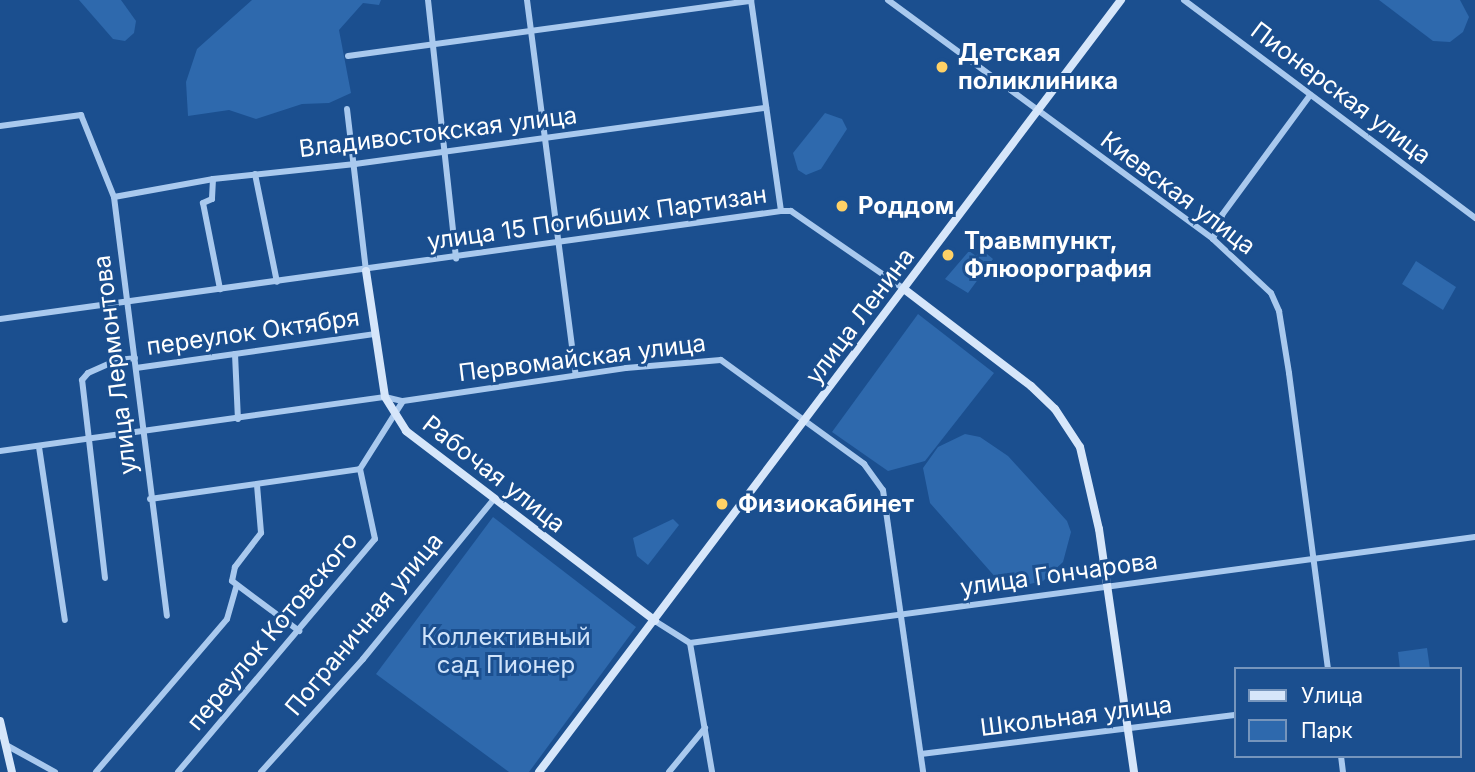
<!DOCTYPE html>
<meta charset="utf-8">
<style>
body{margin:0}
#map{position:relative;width:1475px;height:772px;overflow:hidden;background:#1b4f8f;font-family:Inter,sans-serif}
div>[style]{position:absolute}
.green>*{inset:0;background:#2e69ad}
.street>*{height:6px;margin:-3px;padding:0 3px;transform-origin:3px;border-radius:3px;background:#a9c9ee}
.secondary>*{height:8px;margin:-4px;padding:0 4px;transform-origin:4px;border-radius:4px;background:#d6e6fa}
.dots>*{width:19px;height:19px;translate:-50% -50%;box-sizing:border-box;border:4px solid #1b4f8f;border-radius:50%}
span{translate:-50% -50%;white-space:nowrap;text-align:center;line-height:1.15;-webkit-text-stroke:6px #1b4f8f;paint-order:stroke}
.poi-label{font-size:24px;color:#fff;font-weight:700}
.left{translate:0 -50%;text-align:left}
.street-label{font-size:24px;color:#fff}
.park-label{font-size:24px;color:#cfe3fa}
.legend{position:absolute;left:1234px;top:667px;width:228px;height:91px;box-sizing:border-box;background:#1b4f8f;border:2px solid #7695bc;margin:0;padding:9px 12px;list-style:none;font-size:21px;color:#fff}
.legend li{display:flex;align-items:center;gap:14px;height:35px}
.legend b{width:35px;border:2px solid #7695bc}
</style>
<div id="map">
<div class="green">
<div style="clip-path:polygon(79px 0,121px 0,136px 21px,134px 33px,125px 41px,113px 39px)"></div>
<div style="clip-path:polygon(252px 0,381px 0,379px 5px,363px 3px,339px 30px,351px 93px,329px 103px,302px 104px,256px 119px,229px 110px,188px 116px,186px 82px,197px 49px)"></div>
<div style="clip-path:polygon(1379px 0,1460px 0,1469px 17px,1463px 32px,1450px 42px,1433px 41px)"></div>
<div style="clip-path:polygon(825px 113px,842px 119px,847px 129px,821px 169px,806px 175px,798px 170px,793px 153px)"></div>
<div style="clip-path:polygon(981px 249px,993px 259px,968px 293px,945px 279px,969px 251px,976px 256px)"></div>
<div style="clip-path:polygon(1416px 261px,1456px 287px,1443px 310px,1402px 284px)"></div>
<div style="clip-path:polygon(918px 314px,994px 373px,925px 461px,888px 471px,832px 432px)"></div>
<div style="clip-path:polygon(965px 434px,980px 437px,1008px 456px,1067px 521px,1071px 532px,1063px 562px,1043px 581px,1021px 586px,1009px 573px,997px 579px,930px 503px,923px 468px,938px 447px)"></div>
<div style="clip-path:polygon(493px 517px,636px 627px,529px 772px,509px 772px,376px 674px)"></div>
<div style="clip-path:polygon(673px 519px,679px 525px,648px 565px,637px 556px,633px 538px)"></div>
<div style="clip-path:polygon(1427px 648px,1430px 669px,1400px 669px,1398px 652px)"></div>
</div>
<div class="street">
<div style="left:428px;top:0;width:260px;rotate:83.8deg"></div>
<div style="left:527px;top:0;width:378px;rotate:82.6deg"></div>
<div style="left:751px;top:0;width:213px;rotate:81.9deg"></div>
<div style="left:888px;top:0;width:403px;rotate:36.3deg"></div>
<div style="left:1213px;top:239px;width:79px;rotate:43deg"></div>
<div style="left:1271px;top:293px;width:20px;rotate:66deg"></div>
<div style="left:1279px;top:311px;width:63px;rotate:80.8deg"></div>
<div style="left:1289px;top:373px;width:299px;rotate:82.5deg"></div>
<div style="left:1184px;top:0;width:364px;rotate:36.8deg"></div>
<div style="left:348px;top:56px;width:407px;rotate:-7.8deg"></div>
<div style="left:347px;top:109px;width:163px;rotate:83.3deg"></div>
<div style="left:0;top:126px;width:82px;rotate:-7.7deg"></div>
<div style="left:81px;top:115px;width:88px;rotate:68.1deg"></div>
<div style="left:114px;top:197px;width:422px;rotate:82.8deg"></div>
<div style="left:255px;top:174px;width:110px;rotate:78.5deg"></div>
<div style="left:213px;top:179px;width:20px;rotate:93deg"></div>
<div style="left:212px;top:199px;width:10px;rotate:156deg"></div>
<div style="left:203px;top:203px;width:88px;rotate:78.8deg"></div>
<div style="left:114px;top:197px;width:101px;rotate:-10.3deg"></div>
<div style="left:213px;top:179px;width:143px;rotate:-6deg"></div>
<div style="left:355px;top:164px;width:415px;rotate:-7.8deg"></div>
<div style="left:1213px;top:239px;width:26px;rotate:-69deg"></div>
<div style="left:1222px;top:215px;width:149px;rotate:-53.7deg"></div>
<div style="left:0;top:319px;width:788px;rotate:-7.87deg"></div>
<div style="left:781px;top:211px;width:10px"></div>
<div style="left:791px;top:211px;width:137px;rotate:34.6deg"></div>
<div style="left:235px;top:354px;width:65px;rotate:87.4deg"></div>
<div style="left:136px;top:368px;width:242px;rotate:-8.1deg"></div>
<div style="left:39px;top:447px;width:175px;rotate:81.5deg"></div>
<div style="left:0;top:451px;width:389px;rotate:-8deg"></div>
<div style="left:385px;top:397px;width:18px;rotate:13deg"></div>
<div style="left:403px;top:401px;width:225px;rotate:-8.4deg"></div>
<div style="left:626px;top:368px;width:95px;rotate:-4.8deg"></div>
<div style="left:721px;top:360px;width:177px;rotate:36deg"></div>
<div style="left:864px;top:464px;width:32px;rotate:54deg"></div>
<div style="left:883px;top:490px;width:285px;rotate:81.9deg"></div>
<div style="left:360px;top:469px;width:80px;rotate:-57.7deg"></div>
<div style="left:257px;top:485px;width:48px;rotate:85.2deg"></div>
<div style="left:261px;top:533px;width:43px;rotate:127.4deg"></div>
<div style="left:235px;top:567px;width:14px;rotate:102deg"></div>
<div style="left:232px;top:581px;width:84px;rotate:36.7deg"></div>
<div style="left:150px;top:499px;width:212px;rotate:-8.1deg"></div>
<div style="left:105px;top:578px;width:199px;rotate:-96.6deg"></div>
<div style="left:82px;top:380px;width:9px;rotate:-49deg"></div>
<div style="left:88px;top:373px;width:32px;rotate:-24deg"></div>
<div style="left:117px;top:360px;width:18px;rotate:-6deg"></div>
<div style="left:655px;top:621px;width:41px;rotate:32.2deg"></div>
<div style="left:690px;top:643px;width:792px;rotate:-7.69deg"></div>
<div style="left:690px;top:643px;width:131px;rotate:80.3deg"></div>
<div style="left:6px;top:745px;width:56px;rotate:28.9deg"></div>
<div style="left:921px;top:754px;width:316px;rotate:-7.1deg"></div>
<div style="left:1341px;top:756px;width:16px;rotate:83deg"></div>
<div style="left:96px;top:772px;width:201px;rotate:-49.4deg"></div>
<div style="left:227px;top:619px;width:33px;rotate:-74deg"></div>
<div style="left:178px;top:772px;width:305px;rotate:-49.8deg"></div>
<div style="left:375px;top:539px;width:72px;rotate:-102.1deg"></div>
<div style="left:261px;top:772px;width:152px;rotate:-47.9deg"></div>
<div style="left:363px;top:659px;width:207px;rotate:-50.7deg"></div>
<div style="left:669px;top:772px;width:57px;rotate:-50.7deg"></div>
</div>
<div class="secondary">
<div style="left:366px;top:271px;width:127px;rotate:81.4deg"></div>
<div style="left:385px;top:397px;width:40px;rotate:58deg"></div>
<div style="left:406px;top:431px;width:313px;rotate:37.3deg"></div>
<div style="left:904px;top:289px;width:160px;rotate:37.4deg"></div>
<div style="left:1031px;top:386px;width:33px;rotate:44deg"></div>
<div style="left:1055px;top:409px;width:45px;rotate:56.7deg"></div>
<div style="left:1080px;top:447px;width:84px;rotate:77deg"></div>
<div style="left:1099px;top:529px;width:246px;rotate:81.8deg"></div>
<div style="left:0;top:721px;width:52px;rotate:76.8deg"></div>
<div style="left:539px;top:772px;width:967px;rotate:-52.99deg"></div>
</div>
<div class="dots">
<div style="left:942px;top:67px;background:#ffd166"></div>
<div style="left:842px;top:206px;background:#ffd166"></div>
<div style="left:948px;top:255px;background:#ffd166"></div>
<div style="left:722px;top:504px;background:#ffd166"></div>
</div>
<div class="poi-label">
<span class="left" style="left:958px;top:67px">Детская<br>поликлиника</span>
<span class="left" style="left:858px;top:206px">Роддом</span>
<span class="left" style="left:964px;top:255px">Травмпункт,<br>Флюорография</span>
<span class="left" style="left:738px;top:504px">Физиокабинет</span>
</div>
<div class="street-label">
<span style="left:1341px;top:93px;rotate:37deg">Пионерская улица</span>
<span style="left:438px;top:132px;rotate:-7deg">Владивостокская улица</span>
<span style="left:1178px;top:193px;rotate:37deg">Киевская улица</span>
<span style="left:597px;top:218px;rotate:-8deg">улица 15 Погибших Партизан</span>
<span style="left:860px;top:316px;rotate:-53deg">улица Ленина</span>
<span style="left:253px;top:332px;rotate:-8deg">переулок Октября</span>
<span style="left:582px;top:358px;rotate:-7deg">Первомайская улица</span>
<span style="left:115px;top:365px;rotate:-97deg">улица Лермонтова</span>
<span style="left:494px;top:474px;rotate:38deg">Рабочая улица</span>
<span style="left:1059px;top:574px;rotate:-8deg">улица Гончарова</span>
<span style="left:364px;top:624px;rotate:-50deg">Пограничная улица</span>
<span style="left:272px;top:631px;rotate:-50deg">переулок Котовского</span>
<span style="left:1076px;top:716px;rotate:-7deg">Школьная улица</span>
</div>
<div class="park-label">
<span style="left:506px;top:651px">Коллективный<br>сад Пионер</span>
</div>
<ul class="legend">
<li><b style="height:9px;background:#d6e6fa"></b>Улица</li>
<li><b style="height:19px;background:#2e69ad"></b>Парк</li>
</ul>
</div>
